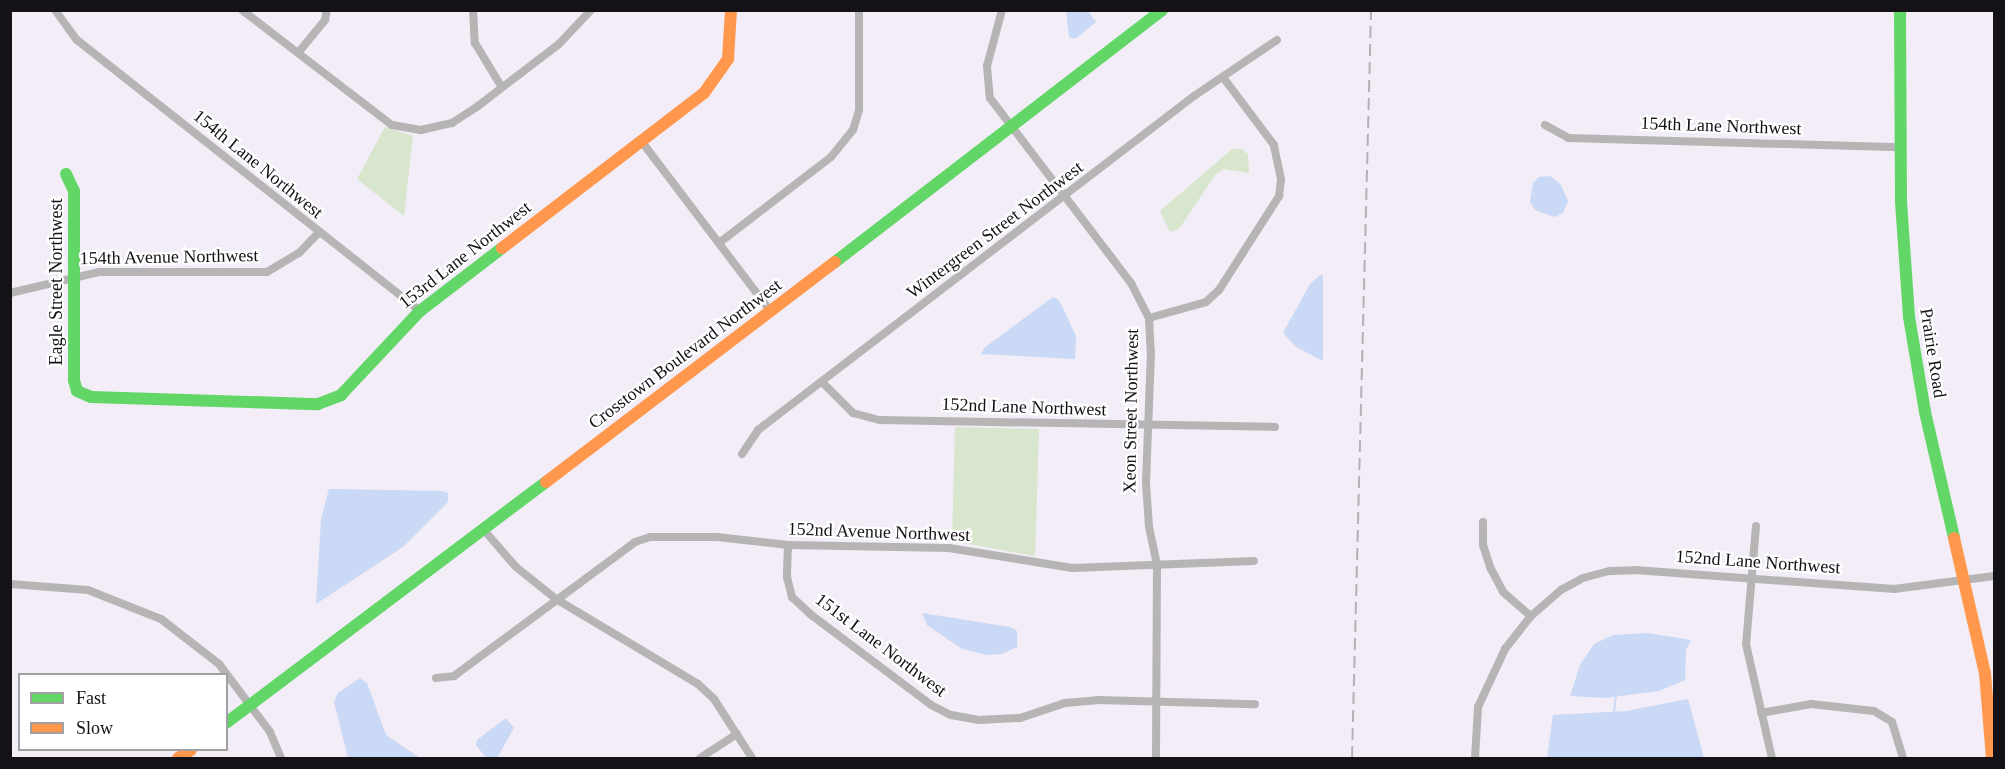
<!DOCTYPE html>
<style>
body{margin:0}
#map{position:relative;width:2005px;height:769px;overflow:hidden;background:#f2edf7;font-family:Georgia,serif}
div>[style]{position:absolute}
.green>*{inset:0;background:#d8e6cd}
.water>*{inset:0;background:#cad9f5}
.stream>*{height:2px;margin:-1px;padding:0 1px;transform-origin:1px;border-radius:1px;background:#cad9f5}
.street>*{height:8px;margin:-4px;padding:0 4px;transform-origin:4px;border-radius:4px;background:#b6b4b4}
.fast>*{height:12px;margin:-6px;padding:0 6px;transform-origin:6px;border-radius:6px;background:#63d668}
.slow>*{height:12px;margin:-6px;padding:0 6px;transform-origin:6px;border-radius:6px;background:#ff974d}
.rail>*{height:2px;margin-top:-1px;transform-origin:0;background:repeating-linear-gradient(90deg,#b4b1b5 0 12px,transparent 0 18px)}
span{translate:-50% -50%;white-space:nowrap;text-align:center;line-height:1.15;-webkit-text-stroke:4.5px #fff;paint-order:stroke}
.street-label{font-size:18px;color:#141117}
.frame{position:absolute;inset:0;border:12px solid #141117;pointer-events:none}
.legend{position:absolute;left:18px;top:673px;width:210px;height:78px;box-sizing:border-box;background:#fff;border:2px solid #a1a0a2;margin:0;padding:8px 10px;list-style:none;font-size:18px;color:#141117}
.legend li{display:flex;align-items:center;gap:12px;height:30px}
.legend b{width:30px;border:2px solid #a1a0a2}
</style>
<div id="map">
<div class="green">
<div style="clip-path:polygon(385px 127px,413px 136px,404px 216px,357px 179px)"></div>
<div style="clip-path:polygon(1232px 149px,1242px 149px,1248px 154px,1249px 173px,1223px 169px,1215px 175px,1179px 229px,1170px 232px,1160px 211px)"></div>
<div style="clip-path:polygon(955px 427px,1039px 429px,1035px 556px,952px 541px)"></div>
</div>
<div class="water">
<div style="clip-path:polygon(1066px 11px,1088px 11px,1096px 22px,1075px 39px,1069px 37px)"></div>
<div style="clip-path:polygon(1551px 176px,1561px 185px,1568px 201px,1563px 213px,1555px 217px,1535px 210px,1530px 202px,1533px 183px,1539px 177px)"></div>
<div style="clip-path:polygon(1320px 275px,1323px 275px,1323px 361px,1296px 347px,1283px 333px,1310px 284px)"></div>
<div style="clip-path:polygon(1053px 297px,1059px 300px,1076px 336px,1075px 359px,981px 354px,984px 348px)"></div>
<div style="clip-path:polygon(329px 489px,443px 491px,448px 493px,448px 502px,403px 547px,316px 604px,321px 519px)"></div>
<div style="clip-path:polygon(922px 613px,1010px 627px,1017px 631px,1017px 647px,1002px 654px,987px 655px,962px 649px,927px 625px)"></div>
<div style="clip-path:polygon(1648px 633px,1691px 640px,1686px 650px,1685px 680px,1659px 691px,1605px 698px,1570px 696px,1580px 665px,1594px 644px,1613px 635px)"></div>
<div style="clip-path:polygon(360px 678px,367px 683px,386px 735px,420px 758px,348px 758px,334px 702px,338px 693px)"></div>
<div style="clip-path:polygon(1688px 699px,1704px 758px,1547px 758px,1553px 715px,1626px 711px)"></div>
<div style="clip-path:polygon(506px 718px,514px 728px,497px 758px,486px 758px,476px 745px,477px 740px)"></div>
</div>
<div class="stream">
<div style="left:1614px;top:713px;width:18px;rotate:-84deg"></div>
</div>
<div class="street">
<div style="left:55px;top:10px;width:37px;rotate:54deg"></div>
<div style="left:77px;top:40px;width:437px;rotate:38.3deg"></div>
<div style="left:242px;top:10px;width:189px;rotate:37.5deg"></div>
<div style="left:392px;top:125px;width:29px;rotate:10deg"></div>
<div style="left:421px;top:130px;width:32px;rotate:-13deg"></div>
<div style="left:452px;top:123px;width:31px;rotate:-33deg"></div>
<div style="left:478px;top:106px;width:102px;rotate:-37.4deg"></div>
<div style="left:559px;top:44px;width:47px;rotate:-46.7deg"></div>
<div style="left:473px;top:10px;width:33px;rotate:87deg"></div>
<div style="left:475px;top:43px;width:50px;rotate:58.8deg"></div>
<div style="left:1002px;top:10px;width:58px;rotate:105deg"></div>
<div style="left:987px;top:66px;width:32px;rotate:85deg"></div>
<div style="left:990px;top:98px;width:233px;rotate:52.7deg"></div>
<div style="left:1131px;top:283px;width:39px;rotate:63deg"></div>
<div style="left:1149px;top:318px;width:34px;rotate:87deg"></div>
<div style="left:1151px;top:352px;width:131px;rotate:92.2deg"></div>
<div style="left:1146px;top:483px;width:44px;rotate:86.1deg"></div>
<div style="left:1149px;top:527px;width:40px;rotate:78deg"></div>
<div style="left:1157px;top:566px;width:192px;rotate:90.3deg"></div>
<div style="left:298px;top:53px;width:43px;rotate:-50.7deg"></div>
<div style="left:325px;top:20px;width:10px;rotate:-79deg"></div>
<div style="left:1545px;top:125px;width:26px;rotate:29deg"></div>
<div style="left:1568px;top:138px;width:332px;rotate:1.6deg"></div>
<div style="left:642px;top:142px;width:213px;rotate:52.8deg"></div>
<div style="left:719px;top:243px;width:141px;rotate:-37.5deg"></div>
<div style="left:831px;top:157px;width:35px;rotate:-51deg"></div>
<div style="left:853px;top:130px;width:21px;rotate:-73deg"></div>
<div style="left:859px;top:110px;width:100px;rotate:-90deg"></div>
<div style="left:10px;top:293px;width:91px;rotate:-13.3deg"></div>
<div style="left:99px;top:272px;width:168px"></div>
<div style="left:267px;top:272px;width:37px;rotate:-31deg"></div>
<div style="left:299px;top:253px;width:28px;rotate:-46deg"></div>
<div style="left:1149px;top:318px;width:59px;rotate:-15.7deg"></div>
<div style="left:1206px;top:302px;width:18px;rotate:-43deg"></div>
<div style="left:1219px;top:290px;width:112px;rotate:-57.4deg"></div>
<div style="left:1279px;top:196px;width:17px;rotate:-83deg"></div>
<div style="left:1281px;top:179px;width:35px;rotate:-102deg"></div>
<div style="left:1274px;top:145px;width:85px;rotate:-126.9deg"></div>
<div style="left:822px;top:382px;width:44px;rotate:45deg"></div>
<div style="left:853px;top:413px;width:28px;rotate:15deg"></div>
<div style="left:880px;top:420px;width:395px;rotate:1deg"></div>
<div style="left:742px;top:454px;width:29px;rotate:-56deg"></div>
<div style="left:758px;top:430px;width:549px;rotate:-37.45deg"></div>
<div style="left:1194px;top:96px;width:100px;rotate:-34deg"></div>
<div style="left:1483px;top:522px;width:23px;rotate:90deg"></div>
<div style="left:1483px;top:545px;width:25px;rotate:72deg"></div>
<div style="left:1491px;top:569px;width:26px;rotate:62deg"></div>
<div style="left:1503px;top:592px;width:37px;rotate:41deg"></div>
<div style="left:1756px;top:526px;width:118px;rotate:94.8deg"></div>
<div style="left:1746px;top:644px;width:117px;rotate:77.2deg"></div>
<div style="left:483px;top:529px;width:50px;rotate:49deg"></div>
<div style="left:516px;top:567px;width:51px;rotate:38.7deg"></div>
<div style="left:556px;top:599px;width:165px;rotate:30.9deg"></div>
<div style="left:698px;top:684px;width:22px;rotate:43deg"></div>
<div style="left:714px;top:699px;width:70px;rotate:57.2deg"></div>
<div style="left:788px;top:545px;width:32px;rotate:92deg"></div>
<div style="left:787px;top:577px;width:21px;rotate:76deg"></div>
<div style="left:792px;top:597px;width:25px;rotate:43deg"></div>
<div style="left:810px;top:614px;width:151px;rotate:36.9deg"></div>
<div style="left:931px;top:705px;width:22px;rotate:27deg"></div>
<div style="left:951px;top:715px;width:27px;rotate:10deg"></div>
<div style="left:978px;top:720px;width:42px;rotate:-2.7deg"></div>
<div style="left:1020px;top:718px;width:47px;rotate:-18.4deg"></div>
<div style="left:1065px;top:703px;width:32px;rotate:-5deg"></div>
<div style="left:1097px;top:700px;width:158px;rotate:1.5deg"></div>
<div style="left:10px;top:584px;width:78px;rotate:4.4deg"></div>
<div style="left:88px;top:590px;width:79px;rotate:21.7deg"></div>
<div style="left:161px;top:619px;width:73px;rotate:37.8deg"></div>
<div style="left:219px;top:664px;width:85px;rotate:53.1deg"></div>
<div style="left:270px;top:732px;width:28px;rotate:67deg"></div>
<div style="left:436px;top:678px;width:18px;rotate:-6deg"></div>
<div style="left:454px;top:676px;width:225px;rotate:-36.5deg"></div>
<div style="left:635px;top:542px;width:16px;rotate:-18deg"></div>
<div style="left:650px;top:537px;width:67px"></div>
<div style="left:717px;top:537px;width:71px;rotate:6.4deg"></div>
<div style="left:788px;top:545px;width:161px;rotate:1.1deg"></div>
<div style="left:949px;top:548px;width:125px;rotate:9.2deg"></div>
<div style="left:1072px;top:568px;width:182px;rotate:-2.2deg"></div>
<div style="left:1761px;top:713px;width:51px;rotate:-10.2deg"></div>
<div style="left:1811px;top:704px;width:63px;rotate:6.3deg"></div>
<div style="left:1874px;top:711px;width:21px;rotate:31deg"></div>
<div style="left:1892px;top:722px;width:38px;rotate:73deg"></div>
<div style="left:700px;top:758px;width:44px;rotate:-33deg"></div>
<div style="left:1475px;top:758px;width:51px;rotate:-86.6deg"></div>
<div style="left:1478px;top:707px;width:64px;rotate:-65deg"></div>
<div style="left:1505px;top:649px;width:42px;rotate:-51.8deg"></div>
<div style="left:1531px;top:616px;width:40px;rotate:-41deg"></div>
<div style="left:1561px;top:590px;width:25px;rotate:-29deg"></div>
<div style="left:1583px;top:578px;width:28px;rotate:-15deg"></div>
<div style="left:1610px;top:571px;width:25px;rotate:-2deg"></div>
<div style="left:1635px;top:570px;width:260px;rotate:4.2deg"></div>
<div style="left:1894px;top:589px;width:101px;rotate:-7.4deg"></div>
</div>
<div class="fast">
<div style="left:1900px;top:10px;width:192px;rotate:89.7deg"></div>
<div style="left:1901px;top:202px;width:115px;rotate:86deg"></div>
<div style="left:1909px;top:317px;width:96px;rotate:80.4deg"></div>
<div style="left:1925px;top:412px;width:129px;rotate:77deg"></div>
<div style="left:66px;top:174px;width:19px;rotate:65deg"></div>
<div style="left:74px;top:191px;width:189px;rotate:90deg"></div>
<div style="left:74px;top:380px;width:11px;rotate:75deg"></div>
<div style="left:77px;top:391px;width:15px;rotate:23deg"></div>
<div style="left:91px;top:397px;width:227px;rotate:1.8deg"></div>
<div style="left:318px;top:404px;width:25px;rotate:-21deg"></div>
<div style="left:341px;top:395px;width:115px;rotate:-46.8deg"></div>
<div style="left:420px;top:311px;width:103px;rotate:-37.5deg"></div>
<div style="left:835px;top:262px;width:413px;rotate:-37.6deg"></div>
<div style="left:226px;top:723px;width:401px;rotate:-37deg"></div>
</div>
<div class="slow">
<div style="left:502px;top:248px;width:255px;rotate:-37.5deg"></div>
<div style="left:704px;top:93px;width:42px;rotate:-54.8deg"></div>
<div style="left:728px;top:59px;width:49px;rotate:-86.5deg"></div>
<div style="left:546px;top:482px;width:363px;rotate:-37.3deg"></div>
<div style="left:1954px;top:538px;width:139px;rotate:77.1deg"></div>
<div style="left:1985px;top:673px;width:85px;rotate:85.3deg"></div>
<div style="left:178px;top:758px;width:15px;rotate:-32deg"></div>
</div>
<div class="rail">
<div style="left:1352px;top:758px;width:748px;rotate:-88.54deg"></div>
</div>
<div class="street-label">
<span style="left:1721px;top:126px;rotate:2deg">154th Lane Northwest</span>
<span style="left:258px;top:164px;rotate:39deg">154th Lane Northwest</span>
<span style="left:995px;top:230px;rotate:-37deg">Wintergreen Street Northwest</span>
<span style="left:465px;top:255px;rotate:-38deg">153rd Lane Northwest</span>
<span style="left:169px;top:257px;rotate:-1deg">154th Avenue Northwest</span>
<span style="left:56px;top:282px;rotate:-90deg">Eagle Street Northwest</span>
<span style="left:1933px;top:353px;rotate:81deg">Prairie Road</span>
<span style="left:685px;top:354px;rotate:-37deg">Crosstown Boulevard Northwest</span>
<span style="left:1024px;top:407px;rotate:2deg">152nd Lane Northwest</span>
<span style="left:1131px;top:411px;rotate:-89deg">Xeon Street Northwest</span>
<span style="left:879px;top:532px;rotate:2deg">152nd Avenue Northwest</span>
<span style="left:1758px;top:562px;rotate:4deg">152nd Lane Northwest</span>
<span style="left:881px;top:645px;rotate:37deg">151st Lane Northwest</span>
</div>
<div class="frame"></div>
<ul class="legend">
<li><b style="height:8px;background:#63d668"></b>Fast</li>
<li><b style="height:8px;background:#ff974d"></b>Slow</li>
</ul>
</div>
